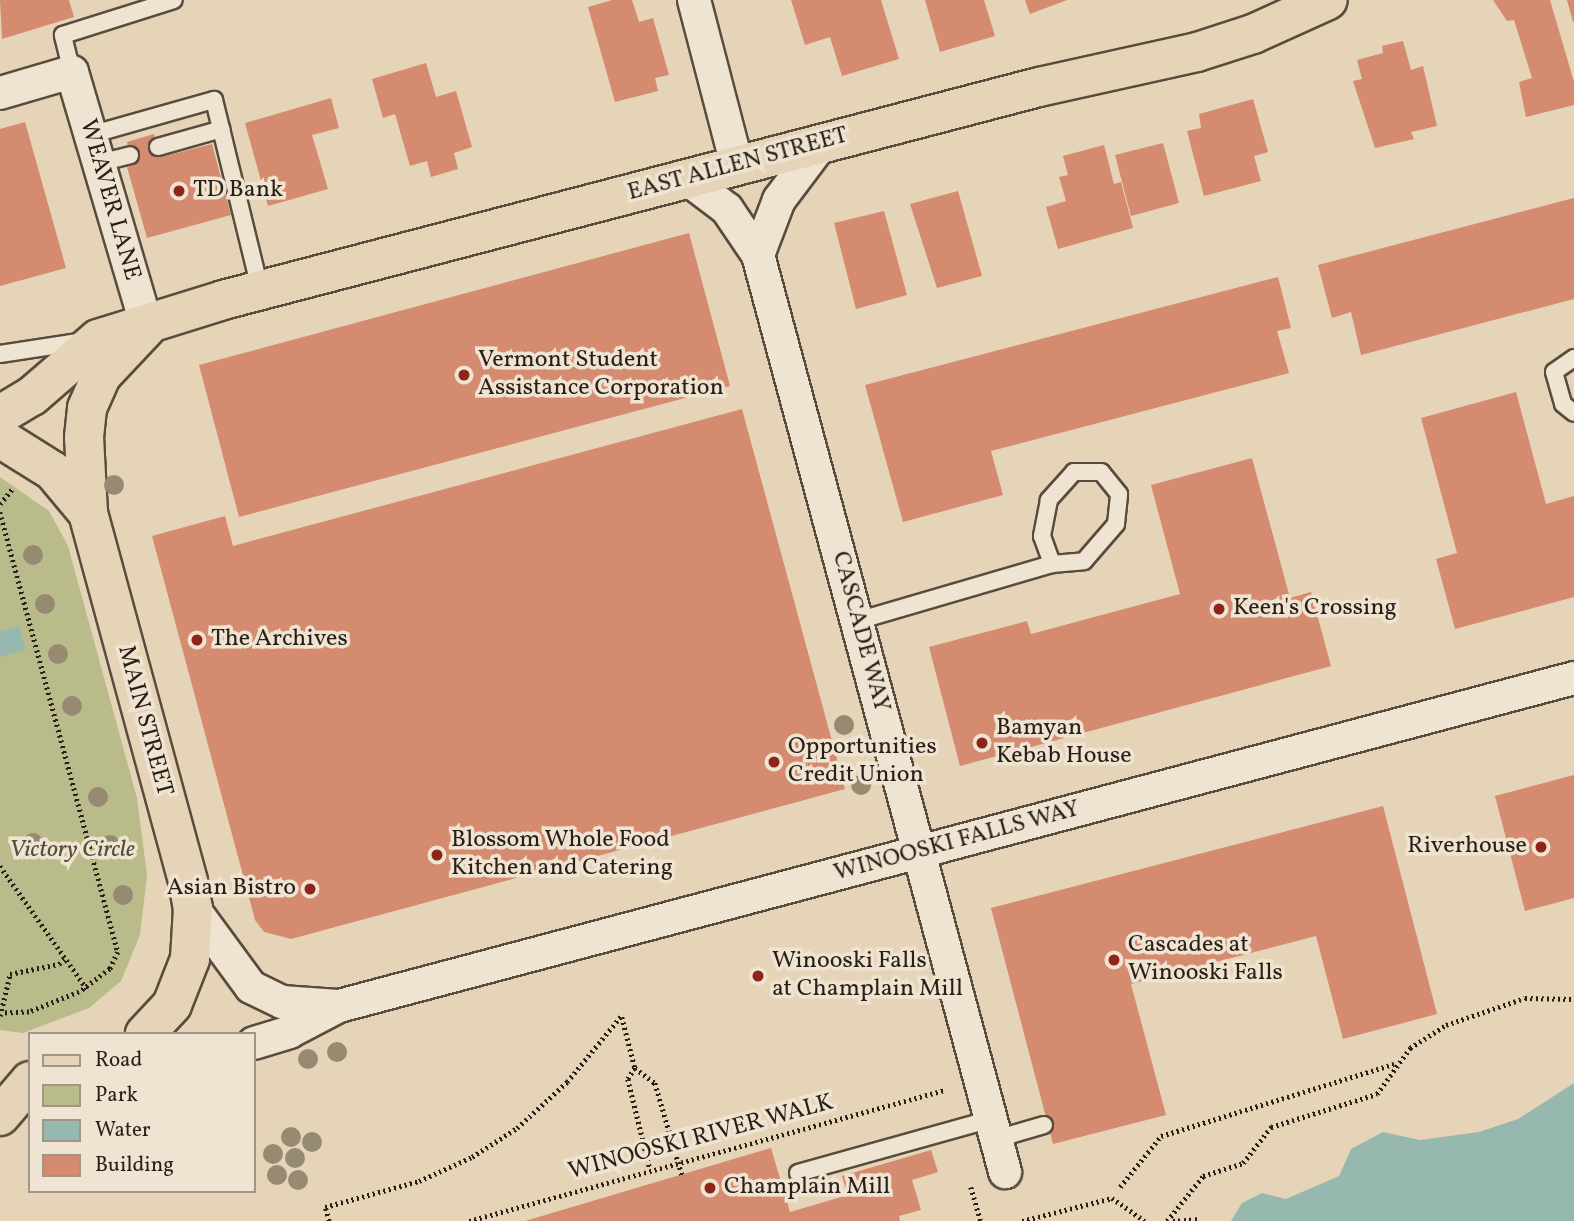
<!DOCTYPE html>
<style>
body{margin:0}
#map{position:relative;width:1574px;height:1221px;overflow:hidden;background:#e6d4b8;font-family:Vollkorn,serif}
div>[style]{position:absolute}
.green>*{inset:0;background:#babb8b}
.water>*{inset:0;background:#96b8ae}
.building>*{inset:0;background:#d48b70}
.path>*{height:4.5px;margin-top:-2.25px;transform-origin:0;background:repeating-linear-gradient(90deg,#2a1f16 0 2px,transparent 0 5.5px)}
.roads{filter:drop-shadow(2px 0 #594c3e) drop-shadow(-2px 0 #594c3e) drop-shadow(0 2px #594c3e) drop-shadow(0 -2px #594c3e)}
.lane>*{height:16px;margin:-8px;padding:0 8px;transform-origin:8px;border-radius:8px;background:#efe3d1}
.street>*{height:32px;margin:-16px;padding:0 16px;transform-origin:16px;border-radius:16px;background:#efe3d1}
.primary>*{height:38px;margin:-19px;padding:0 19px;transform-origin:19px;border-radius:19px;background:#e6d4b8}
.path-bridge>*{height:4.5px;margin-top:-2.25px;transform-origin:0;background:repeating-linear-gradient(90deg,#2a1f16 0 2px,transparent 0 5.5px)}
.trees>*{width:20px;height:20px;margin:-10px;border-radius:50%;background:#968a72}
.dots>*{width:19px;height:19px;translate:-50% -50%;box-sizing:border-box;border:4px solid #efe3d1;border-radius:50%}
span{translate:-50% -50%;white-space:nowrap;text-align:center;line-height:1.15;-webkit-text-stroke:7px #efe3d1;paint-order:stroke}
.street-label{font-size:24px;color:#2a1f16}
.poi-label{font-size:24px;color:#2a1f16}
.left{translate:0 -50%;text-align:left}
.right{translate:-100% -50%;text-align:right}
.park-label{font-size:24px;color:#554e39;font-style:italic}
.legend{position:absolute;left:28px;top:1032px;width:228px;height:161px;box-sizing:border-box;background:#efe3d1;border:2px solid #a09586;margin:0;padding:9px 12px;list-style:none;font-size:21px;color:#2a1f16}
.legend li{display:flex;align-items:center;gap:14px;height:35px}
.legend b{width:35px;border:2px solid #a09586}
</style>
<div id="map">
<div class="green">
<div style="clip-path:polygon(0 477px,49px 511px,68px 546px,137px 798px,147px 875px,140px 935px,121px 981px,89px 1008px,23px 1033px,0 1030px)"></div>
</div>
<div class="water">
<div style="clip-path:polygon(19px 626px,26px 650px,0 657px,0 631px)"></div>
<div style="clip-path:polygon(1574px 1083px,1574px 1221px,1231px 1221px,1242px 1203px,1262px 1193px,1286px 1199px,1339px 1176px,1351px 1149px,1383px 1132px,1420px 1140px,1479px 1132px,1518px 1119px)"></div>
</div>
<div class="building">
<div style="clip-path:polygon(0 0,69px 0,74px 17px,2px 39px)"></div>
<div style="clip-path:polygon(612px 0,632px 0,639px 22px,653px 18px,669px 75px,655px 78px,658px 91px,615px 102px,588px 7px)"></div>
<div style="clip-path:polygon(791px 0,881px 0,899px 59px,842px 76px,830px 37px,805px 45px)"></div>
<div style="clip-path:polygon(925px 0,984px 0,995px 36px,940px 52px)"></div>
<div style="clip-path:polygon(1025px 0,1067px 0,1030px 14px)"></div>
<div style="clip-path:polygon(1493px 0,1550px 0,1574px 82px,1574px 105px,1526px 117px,1519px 82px,1532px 78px,1514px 20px,1507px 21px)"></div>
<div style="clip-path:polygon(1567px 0,1574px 0,1574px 22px,1573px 22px)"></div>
<div style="clip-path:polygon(1403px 41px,1411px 70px,1423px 66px,1437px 126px,1411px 132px,1414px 139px,1375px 148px,1353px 81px,1362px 79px,1357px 60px,1383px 53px,1382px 46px)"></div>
<div style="clip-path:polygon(426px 63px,436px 97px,456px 91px,472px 147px,454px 153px,458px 169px,431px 177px,427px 161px,410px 166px,395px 114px,383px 118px,372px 79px)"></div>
<div style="clip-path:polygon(331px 98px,339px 128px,312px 135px,328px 189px,268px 206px,245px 123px)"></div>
<div style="clip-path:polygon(1253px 99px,1268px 152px,1254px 156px,1261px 181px,1204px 196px,1187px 131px,1201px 128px,1199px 114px)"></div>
<div style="clip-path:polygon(25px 122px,66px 268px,0 286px,0 129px)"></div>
<div style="clip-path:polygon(154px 134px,161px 157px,212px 144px,231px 215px,147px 238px,127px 167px,133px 165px,127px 142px)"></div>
<div style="clip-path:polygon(1163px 143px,1179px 203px,1131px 216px,1115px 155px)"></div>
<div style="clip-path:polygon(1104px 145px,1114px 184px,1121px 182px,1133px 228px,1058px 249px,1046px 207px,1066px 201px,1059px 177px,1068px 175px,1063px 156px)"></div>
<div style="clip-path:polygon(958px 191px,982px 276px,937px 288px,910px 204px)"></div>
<div style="clip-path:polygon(1574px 198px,1574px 299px,1361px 355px,1351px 312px,1332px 318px,1318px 265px)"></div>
<div style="clip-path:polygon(884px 211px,907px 295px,856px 309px,834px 223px)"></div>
<div style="clip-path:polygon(689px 233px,730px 386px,239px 517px,199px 365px)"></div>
<div style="clip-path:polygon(1278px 277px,1291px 328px,1277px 331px,1289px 373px,991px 451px,1003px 495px,903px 522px,865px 385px)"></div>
<div style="clip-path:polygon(1516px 392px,1546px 504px,1574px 496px,1574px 597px,1455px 629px,1436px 559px,1457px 553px,1421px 418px)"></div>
<div style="clip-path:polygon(742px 409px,845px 789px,291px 939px,264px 932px,255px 920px,152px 536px,225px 516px,233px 546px)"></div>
<div style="clip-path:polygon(1252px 458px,1290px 598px,1311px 592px,1331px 666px,960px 766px,929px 647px,1027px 621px,1031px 634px,1180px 594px,1151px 485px)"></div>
<div style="clip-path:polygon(1574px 775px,1574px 898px,1525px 911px,1495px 796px)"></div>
<div style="clip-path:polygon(1383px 806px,1437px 1014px,1343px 1039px,1316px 936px,1131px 984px,1166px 1115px,1053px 1144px,991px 908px)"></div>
<div style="clip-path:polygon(771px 1148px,790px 1212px,848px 1195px,842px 1176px,931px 1150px,938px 1172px,912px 1180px,921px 1210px,899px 1216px,900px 1221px,525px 1221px)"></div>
</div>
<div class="path">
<div style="left:0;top:504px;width:19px;rotate:-51deg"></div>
<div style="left:0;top:512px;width:456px;rotate:75deg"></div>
<div style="left:118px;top:952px;width:19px;rotate:115deg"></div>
<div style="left:110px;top:969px;width:39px;rotate:143deg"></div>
<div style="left:79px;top:992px;width:54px;rotate:158.2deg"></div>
<div style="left:29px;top:1012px;width:27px;rotate:178deg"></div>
<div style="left:0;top:866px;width:151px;rotate:54.7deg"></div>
<div style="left:0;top:1016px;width:43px;rotate:-76.6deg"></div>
<div style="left:10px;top:974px;width:50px;rotate:-11.5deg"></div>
<div style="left:59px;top:964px;width:7px;rotate:-45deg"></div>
<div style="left:622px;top:1017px;width:53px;rotate:75.7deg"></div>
<div style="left:635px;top:1068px;width:25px;rotate:37deg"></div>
<div style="left:635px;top:1068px;width:13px;rotate:122deg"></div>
<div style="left:628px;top:1079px;width:93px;rotate:76.3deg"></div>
<div style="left:971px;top:1187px;width:35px;rotate:74deg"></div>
<div style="left:1120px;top:1187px;width:65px;rotate:-51.2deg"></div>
<div style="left:1161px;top:1136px;width:244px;rotate:-17.2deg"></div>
<div style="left:329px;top:1221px;width:15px;rotate:-106deg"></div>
<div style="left:325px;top:1207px;width:98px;rotate:-15.5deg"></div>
<div style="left:419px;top:1181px;width:58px;rotate:-24.4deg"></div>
<div style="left:472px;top:1157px;width:54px;rotate:-32.8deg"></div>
<div style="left:517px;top:1128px;width:68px;rotate:-42.6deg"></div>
<div style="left:567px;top:1082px;width:85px;rotate:-50.7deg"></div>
<div style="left:469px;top:1221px;width:492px;rotate:-15.4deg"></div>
<div style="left:1022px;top:1221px;width:93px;rotate:-14.3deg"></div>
<div style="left:1112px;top:1198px;width:40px;rotate:34.9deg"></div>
<div style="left:1167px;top:1221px;width:58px;rotate:-51.3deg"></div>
<div style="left:1203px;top:1176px;width:42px;rotate:-18deg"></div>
<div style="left:1243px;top:1163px;width:46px;rotate:-52.1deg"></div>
<div style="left:1271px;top:1127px;width:111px;rotate:-17.3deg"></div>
<div style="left:1377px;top:1094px;width:57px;rotate:-54.3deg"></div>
<div style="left:1410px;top:1048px;width:43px;rotate:-32.6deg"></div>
<div style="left:1446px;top:1025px;width:83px;rotate:-18.9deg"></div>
<div style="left:1525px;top:998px;width:49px;rotate:1.2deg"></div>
<div style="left:1173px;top:1221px;width:27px;rotate:-4deg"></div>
</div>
<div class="roads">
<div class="lane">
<div style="left:72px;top:72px;width:38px;rotate:-104deg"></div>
<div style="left:63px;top:35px;width:116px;rotate:-17.5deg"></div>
<div style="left:90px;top:135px;width:129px;rotate:-15.8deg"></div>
<div style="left:214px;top:100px;width:195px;rotate:76.3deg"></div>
<div style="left:158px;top:147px;width:66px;rotate:-15.7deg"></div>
<div style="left:99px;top:163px;width:32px;rotate:-14deg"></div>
<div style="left:0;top:354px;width:86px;rotate:-8.7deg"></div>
<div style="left:1574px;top:358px;width:24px;rotate:145deg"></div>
<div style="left:1554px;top:372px;width:33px;rotate:74deg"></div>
<div style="left:1563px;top:404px;width:14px;rotate:39deg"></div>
<div style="left:857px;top:621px;width:203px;rotate:-16.3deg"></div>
<div style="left:1052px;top:564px;width:32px;rotate:-5deg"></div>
<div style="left:1084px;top:561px;width:49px;rotate:-49.1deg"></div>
<div style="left:1116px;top:524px;width:30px;rotate:-84deg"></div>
<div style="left:1119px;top:494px;width:28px;rotate:-129deg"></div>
<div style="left:1101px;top:472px;width:27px;rotate:180deg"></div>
<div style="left:1074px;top:472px;width:38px;rotate:132deg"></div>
<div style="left:1049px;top:500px;width:37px;rotate:101deg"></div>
<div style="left:1042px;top:536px;width:30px;rotate:70deg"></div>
<div style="left:996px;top:1139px;width:50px;rotate:-16.3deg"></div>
<div style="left:798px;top:1173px;width:200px;rotate:-15.6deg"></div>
</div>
<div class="street">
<div style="left:694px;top:0;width:171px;rotate:75.4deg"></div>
<div style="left:0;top:93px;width:75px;rotate:-16.3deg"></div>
<div style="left:72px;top:72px;width:266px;rotate:73.6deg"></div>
<div style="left:686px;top:178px;width:51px;rotate:37.1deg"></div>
<div style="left:727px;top:209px;width:55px;rotate:56deg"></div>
<div style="left:758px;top:255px;width:950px;rotate:74.92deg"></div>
<div style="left:758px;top:255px;width:59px;rotate:-69.1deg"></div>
<div style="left:779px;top:200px;width:71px;rotate:-53deg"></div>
<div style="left:193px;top:908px;width:98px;rotate:53.7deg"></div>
<div style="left:251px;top:987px;width:34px;rotate:26deg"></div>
<div style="left:282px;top:1002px;width:56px;rotate:4.1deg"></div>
<div style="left:254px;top:1043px;width:37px;rotate:-17deg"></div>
<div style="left:289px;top:1032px;width:56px;rotate:-27.5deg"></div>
<div style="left:339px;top:1006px;width:1278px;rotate:-14.87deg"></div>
</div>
<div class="primary">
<div style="left:0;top:415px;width:37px;rotate:-31deg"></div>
<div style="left:32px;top:396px;width:87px;rotate:-40.8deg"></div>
<div style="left:98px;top:339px;width:131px;rotate:-17.3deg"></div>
<div style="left:223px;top:300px;width:843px;rotate:-14.63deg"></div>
<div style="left:1039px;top:87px;width:162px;rotate:-12.5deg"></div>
<div style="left:1197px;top:52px;width:59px;rotate:-17.8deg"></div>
<div style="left:1253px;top:34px;width:82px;rotate:-24.4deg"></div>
<div style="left:0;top:438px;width:62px;rotate:31.9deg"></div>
<div style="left:53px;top:471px;width:55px;rotate:50.2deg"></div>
<div style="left:88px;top:513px;width:381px;rotate:74.8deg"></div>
<div style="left:188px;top:881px;width:27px;rotate:80deg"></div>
<div style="left:193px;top:908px;width:51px;rotate:93.4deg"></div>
<div style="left:190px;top:959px;width:49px;rotate:111.4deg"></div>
<div style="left:172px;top:1005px;width:40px;rotate:133deg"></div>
<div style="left:88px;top:513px;width:76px;rotate:-93deg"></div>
<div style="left:84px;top:437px;width:29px;rotate:-84deg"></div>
<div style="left:87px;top:408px;width:35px;rotate:-66deg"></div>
<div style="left:101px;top:376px;width:67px;rotate:-46.8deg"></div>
<div style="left:0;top:1116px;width:46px;rotate:-49.4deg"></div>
</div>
</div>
<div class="path-bridge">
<div style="left:655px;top:1083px;width:96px;rotate:73.6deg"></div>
</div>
<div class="trees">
<div style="left:114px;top:485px"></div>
<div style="left:33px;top:555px"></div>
<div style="left:45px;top:604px"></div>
<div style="left:58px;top:654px"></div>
<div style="left:72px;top:706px"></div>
<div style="left:844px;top:725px"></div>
<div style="left:861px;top:785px"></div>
<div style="left:98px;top:797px"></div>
<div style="left:33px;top:843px"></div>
<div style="left:110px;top:845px"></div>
<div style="left:123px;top:895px"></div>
<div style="left:337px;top:1052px"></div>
<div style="left:308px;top:1059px"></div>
<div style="left:291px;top:1137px"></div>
<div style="left:312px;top:1142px"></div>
<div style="left:273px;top:1154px"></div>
<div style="left:295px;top:1158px"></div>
<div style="left:277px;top:1175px"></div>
<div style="left:298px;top:1180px"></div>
</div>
<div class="dots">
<div style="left:179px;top:191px;background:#8f2418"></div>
<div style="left:464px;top:375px;background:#8f2418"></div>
<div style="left:1219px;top:609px;background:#8f2418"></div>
<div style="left:197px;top:640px;background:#8f2418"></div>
<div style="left:982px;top:743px;background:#8f2418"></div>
<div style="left:774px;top:762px;background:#8f2418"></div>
<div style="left:1541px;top:847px;background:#8f2418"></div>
<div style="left:437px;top:855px;background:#8f2418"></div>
<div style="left:310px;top:889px;background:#8f2418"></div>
<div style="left:1114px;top:960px;background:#8f2418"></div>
<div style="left:758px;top:976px;background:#8f2418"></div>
<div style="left:710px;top:1188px;background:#8f2418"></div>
</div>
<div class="street-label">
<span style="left:738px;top:165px;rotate:-15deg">EAST ALLEN STREET</span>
<span style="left:109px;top:200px;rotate:74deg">WEAVER LANE</span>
<span style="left:860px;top:632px;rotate:75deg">CASCADE WAY</span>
<span style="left:144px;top:721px;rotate:75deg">MAIN STREET</span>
<span style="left:957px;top:842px;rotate:-15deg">WINOOSKI FALLS WAY</span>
<span style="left:701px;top:1138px;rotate:-15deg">WINOOSKI RIVER WALK</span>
</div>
<div class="poi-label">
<span class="left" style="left:193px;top:191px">TD Bank</span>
<span class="left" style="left:478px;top:375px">Vermont Student<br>Assistance Corporation</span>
<span class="left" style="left:1233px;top:609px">Keen's Crossing</span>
<span class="left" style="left:211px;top:640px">The Archives</span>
<span class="left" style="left:996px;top:743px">Bamyan<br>Kebab House</span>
<span class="left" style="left:788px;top:762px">Opportunities<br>Credit Union</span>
<span class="left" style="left:451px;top:855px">Blossom Whole Food<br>Kitchen and Catering</span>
<span class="right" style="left:1527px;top:847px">Riverhouse</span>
<span class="right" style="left:296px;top:889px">Asian Bistro</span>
<span class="left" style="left:1128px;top:960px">Cascades at<br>Winooski Falls</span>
<span class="left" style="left:772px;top:976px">Winooski Falls<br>at Champlain Mill</span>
<span class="left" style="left:724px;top:1188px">Champlain Mill</span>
</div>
<div class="park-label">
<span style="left:72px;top:851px">Victory Circle</span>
</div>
<ul class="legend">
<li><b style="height:9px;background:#e6d4b8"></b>Road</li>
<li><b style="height:19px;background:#babb8b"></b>Park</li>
<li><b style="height:19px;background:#96b8ae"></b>Water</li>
<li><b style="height:19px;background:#d48b70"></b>Building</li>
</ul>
</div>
